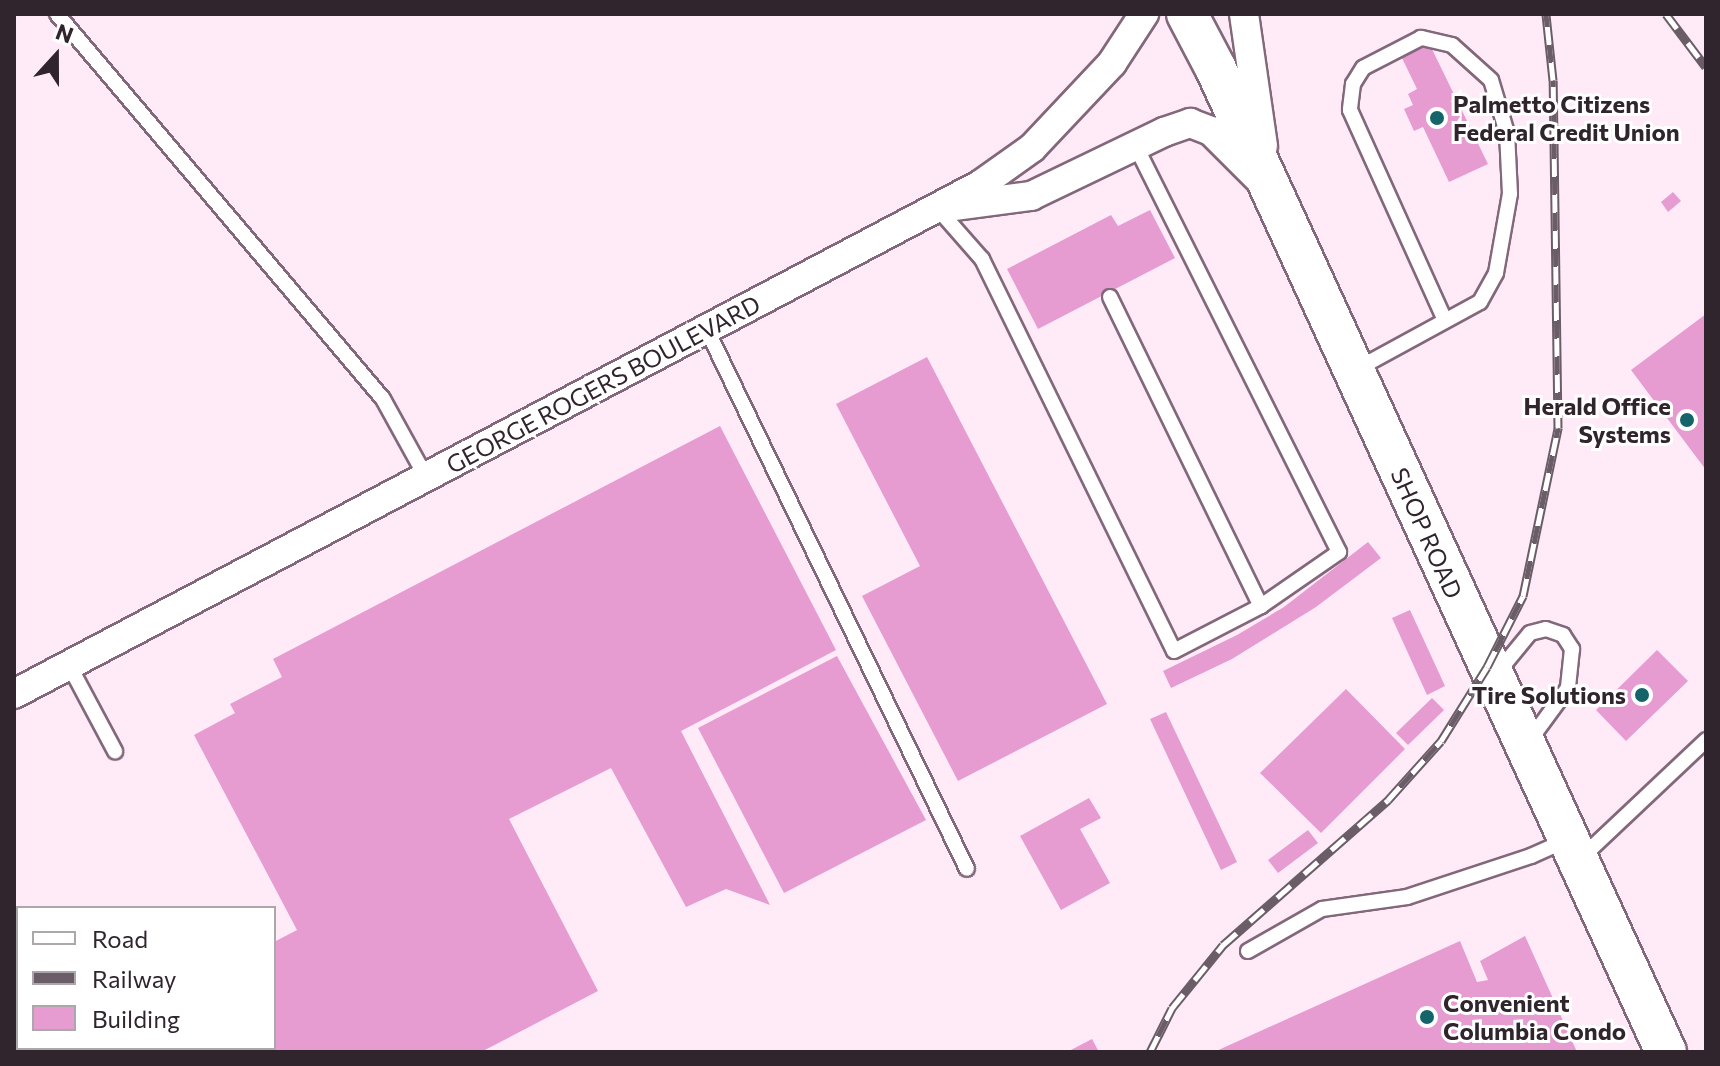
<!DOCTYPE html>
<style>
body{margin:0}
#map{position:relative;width:1720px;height:1066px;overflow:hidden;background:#ffebf8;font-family:Commissioner,sans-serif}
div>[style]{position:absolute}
.building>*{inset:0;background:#e69cd1}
.roads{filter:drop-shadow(2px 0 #83677a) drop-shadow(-2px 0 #83677a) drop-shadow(0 2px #83677a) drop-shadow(0 -2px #83677a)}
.lane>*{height:14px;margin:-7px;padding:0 7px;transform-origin:7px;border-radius:7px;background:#fff}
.street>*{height:28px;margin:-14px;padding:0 14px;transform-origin:14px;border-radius:14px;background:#fff}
.secondary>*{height:40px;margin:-20px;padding:0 20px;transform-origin:20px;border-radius:20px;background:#fff}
.rail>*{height:9px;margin-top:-4.5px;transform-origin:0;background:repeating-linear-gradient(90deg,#fff 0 18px,#6b5d67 0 36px);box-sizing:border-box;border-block:2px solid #6b5d67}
.dots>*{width:22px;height:22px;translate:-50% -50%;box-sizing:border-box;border:4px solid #fff;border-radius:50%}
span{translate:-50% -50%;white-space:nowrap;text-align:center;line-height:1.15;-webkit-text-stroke:6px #fff;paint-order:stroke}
.poi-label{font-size:24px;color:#30242d;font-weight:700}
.left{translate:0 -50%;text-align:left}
.right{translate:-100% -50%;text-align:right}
.street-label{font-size:24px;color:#30242d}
.frame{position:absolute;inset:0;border:16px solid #30242d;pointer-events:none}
.legend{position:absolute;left:16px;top:906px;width:260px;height:144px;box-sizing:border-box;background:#fff;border:2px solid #aca7ab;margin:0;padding:10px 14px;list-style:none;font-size:24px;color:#30242d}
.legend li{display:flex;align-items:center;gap:16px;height:40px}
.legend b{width:40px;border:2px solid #aca7ab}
.north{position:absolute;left:16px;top:16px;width:80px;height:80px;-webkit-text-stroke:6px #fff;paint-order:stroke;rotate:21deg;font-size:22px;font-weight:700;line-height:32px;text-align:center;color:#30242d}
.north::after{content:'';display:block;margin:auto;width:28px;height:36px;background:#30242d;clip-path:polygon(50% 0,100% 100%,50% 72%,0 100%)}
</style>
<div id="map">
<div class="building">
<div style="clip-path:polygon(1429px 43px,1488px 164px,1449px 182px,1423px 127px,1414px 131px,1404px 109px,1413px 105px,1408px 94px,1417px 89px,1401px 56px)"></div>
<div style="clip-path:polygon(1673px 192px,1681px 201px,1668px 212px,1661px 202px)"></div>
<div style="clip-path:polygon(1150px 210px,1175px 258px,1038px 329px,1007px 269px,1111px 215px,1118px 226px)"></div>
<div style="clip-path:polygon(1706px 314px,1706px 470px,1631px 370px)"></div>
<div style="clip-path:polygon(927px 357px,1107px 704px,958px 781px,862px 596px,920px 566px,836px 404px)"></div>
<div style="clip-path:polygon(720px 426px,836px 650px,681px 731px,770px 905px,726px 889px,686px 907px,611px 768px,509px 819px,598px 991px,481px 1052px,249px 1052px,247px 1048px,274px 1048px,274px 942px,297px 930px,194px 735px,235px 713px,230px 704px,282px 677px,273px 659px)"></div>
<div style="clip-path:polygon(1368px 542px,1381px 558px,1316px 607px,1232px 659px,1171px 688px,1163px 671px,1237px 635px,1284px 607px)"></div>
<div style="clip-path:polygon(1410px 610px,1445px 686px,1427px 695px,1392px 618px)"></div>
<div style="clip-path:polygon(1657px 650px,1688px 681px,1626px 741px,1596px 710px)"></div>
<div style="clip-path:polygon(837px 656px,926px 820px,784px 893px,698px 728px)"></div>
<div style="clip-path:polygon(1346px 689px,1405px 749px,1321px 833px,1260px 773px)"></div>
<div style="clip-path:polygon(1432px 698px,1444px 710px,1408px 745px,1396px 733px)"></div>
<div style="clip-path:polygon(1166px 712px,1237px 862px,1221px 870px,1150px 719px)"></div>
<div style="clip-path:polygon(1089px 798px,1101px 818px,1080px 829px,1110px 883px,1061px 910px,1020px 836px)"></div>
<div style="clip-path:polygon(1308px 830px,1318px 843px,1278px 873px,1268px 860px)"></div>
<div style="clip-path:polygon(1525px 936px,1577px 1052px,1214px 1052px,1460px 941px,1477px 982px,1488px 980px,1480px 961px)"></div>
<div style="clip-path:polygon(1092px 1039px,1099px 1052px,1067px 1052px)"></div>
</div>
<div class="roads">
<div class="lane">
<div style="left:57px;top:14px;width:504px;rotate:49.74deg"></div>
<div style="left:383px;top:399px;width:89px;rotate:61.1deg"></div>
<div style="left:938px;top:209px;width:67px;rotate:48.7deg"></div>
<div style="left:982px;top:259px;width:436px;rotate:63.9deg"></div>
<div style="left:1174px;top:651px;width:98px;rotate:-27.3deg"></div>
<div style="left:1261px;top:606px;width:95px;rotate:-34.7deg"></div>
<div style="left:1339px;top:552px;width:455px;rotate:-116.6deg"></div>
<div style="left:1110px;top:297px;width:344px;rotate:64deg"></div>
<div style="left:707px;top:330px;width:598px;rotate:64.25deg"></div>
<div style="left:1357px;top:369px;width:140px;rotate:-28.6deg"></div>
<div style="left:1480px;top:302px;width:33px;rotate:-61deg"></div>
<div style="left:1496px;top:273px;width:80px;rotate:-80deg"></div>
<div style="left:1510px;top:194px;width:61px;rotate:-92.8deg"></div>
<div style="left:1507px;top:133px;width:55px;rotate:-106.8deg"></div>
<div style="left:1491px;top:80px;width:52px;rotate:-138.1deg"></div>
<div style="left:1452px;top:45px;width:32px;rotate:-167deg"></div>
<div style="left:1421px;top:38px;width:65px;rotate:152.7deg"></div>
<div style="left:1363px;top:68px;width:19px;rotate:122deg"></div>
<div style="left:1353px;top:84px;width:26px;rotate:97deg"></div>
<div style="left:1350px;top:110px;width:230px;rotate:65.7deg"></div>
<div style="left:69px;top:665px;width:98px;rotate:61.9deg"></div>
<div style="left:1498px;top:672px;width:50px;rotate:-50.6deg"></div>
<div style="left:1530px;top:633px;width:16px;rotate:-14deg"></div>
<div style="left:1546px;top:629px;width:18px;rotate:19deg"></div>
<div style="left:1563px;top:635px;width:17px;rotate:57deg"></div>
<div style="left:1572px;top:649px;width:39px;rotate:96deg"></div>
<div style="left:1568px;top:688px;width:64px;rotate:126.2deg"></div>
<div style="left:1581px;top:858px;width:172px;rotate:-43.3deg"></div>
<div style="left:1248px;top:951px;width:85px;rotate:-29.6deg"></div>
<div style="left:1322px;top:909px;width:86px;rotate:-8deg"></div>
<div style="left:1407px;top:897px;width:131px;rotate:-18.3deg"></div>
<div style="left:1531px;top:856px;width:39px;rotate:-24deg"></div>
</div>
<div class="street">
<div style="left:1244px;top:14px;width:133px;rotate:81.8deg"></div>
<div style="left:954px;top:206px;width:78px;rotate:-7.4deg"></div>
<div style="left:1031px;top:196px;width:148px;rotate:-25.7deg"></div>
<div style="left:1164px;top:132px;width:28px;rotate:-19deg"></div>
<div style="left:1190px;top:123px;width:22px;rotate:21deg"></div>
<div style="left:1211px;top:131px;width:68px;rotate:45deg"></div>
<div style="left:14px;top:694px;width:1092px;rotate:-27.79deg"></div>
<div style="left:980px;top:185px;width:64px;rotate:-35.4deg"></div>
<div style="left:1032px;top:148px;width:117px;rotate:-46.7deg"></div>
<div style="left:1112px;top:63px;width:59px;rotate:-56.9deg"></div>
<div style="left:14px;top:1001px;width:8px;rotate:60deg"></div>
<div style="left:41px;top:1048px;width:4px;rotate:63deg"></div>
</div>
<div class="secondary">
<div style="left:1187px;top:14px;width:62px;rotate:62.2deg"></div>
<div style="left:1216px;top:69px;width:1081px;rotate:65.4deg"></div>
</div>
</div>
<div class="rail">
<div style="left:1666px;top:14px;width:66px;rotate:53deg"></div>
<div style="left:1150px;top:1052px;width:49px;rotate:-63.4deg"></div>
<div style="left:1172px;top:1008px;width:81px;rotate:-51deg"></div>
<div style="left:1223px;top:945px;width:220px;rotate:-41.3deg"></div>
<div style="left:1388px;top:800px;width:79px;rotate:-48.1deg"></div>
<div style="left:1441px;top:741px;width:87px;rotate:-58.1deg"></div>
<div style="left:1487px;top:667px;width:80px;rotate:-63.1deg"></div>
<div style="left:1523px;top:596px;width:172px;rotate:-78.2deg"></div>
<div style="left:1558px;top:428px;width:348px;rotate:-90.8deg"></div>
<div style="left:1553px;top:80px;width:66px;rotate:-96.1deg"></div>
</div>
<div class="dots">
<div style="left:1437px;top:118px;background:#156469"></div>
<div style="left:1687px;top:420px;background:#156469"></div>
<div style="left:1642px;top:695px;background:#156469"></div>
<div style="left:1427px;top:1017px;background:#156469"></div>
</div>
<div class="poi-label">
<span class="left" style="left:1453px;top:118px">Palmetto Citizens<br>Federal Credit Union</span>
<span class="right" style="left:1671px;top:420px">Herald Office<br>Systems</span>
<span class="right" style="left:1626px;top:695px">Tire Solutions</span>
<span class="left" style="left:1443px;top:1017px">Convenient<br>Columbia Condo</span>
</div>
<div class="street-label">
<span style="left:603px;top:384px;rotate:-28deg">GEORGE ROGERS BOULEVARD</span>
<span style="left:1427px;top:533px;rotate:66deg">SHOP ROAD</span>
</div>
<div class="frame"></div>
<ul class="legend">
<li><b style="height:10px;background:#fff"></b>Road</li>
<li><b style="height:10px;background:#6b5d67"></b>Railway</li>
<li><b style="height:22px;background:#e69cd1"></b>Building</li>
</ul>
<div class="north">N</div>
</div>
